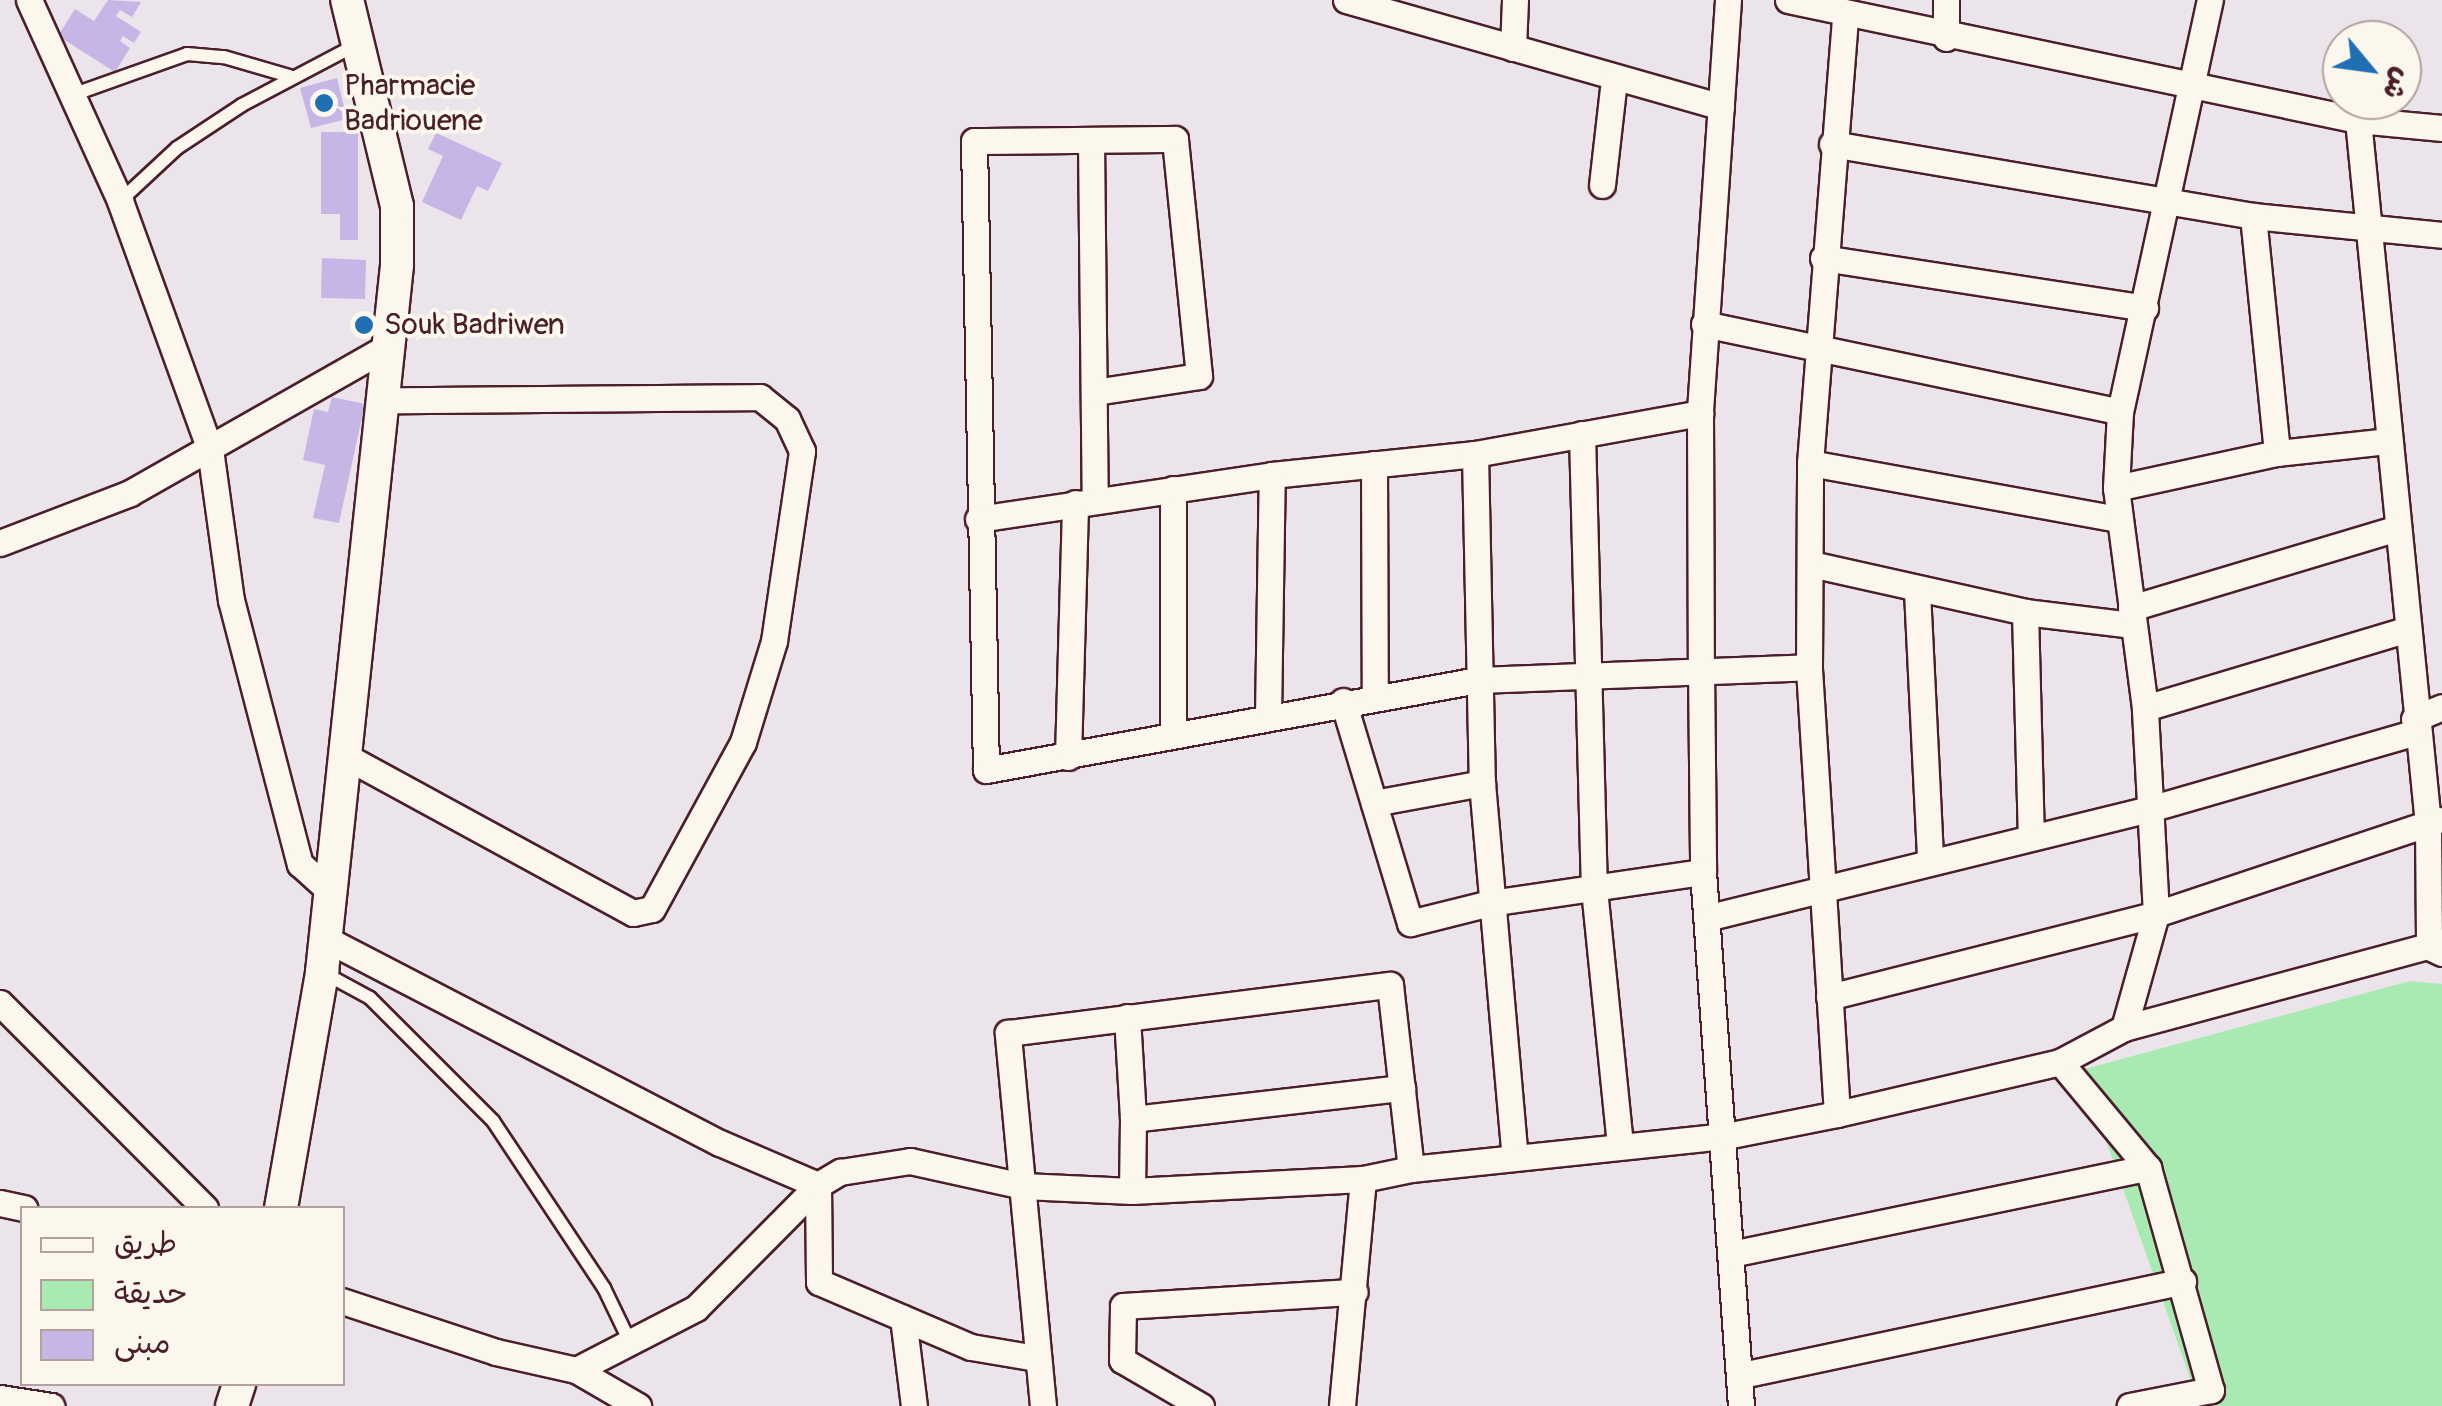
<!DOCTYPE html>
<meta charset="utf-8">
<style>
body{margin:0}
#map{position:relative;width:2442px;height:1406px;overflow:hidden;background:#ebe4ea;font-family:Pangolin,"Playpen Sans Arabic",sans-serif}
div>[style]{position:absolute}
.green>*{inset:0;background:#a9eab3}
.building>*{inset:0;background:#c6b6e6}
.roads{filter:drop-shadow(2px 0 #4a1f2b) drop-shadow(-2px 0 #4a1f2b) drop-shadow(0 2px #4a1f2b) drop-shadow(0 -2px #4a1f2b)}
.service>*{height:12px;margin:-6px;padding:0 6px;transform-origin:6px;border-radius:6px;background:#fbf7ec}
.minor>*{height:25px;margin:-12.5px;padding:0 12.5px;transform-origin:12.5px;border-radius:12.5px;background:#fbf7ec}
.tertiary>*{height:32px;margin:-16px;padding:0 16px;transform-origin:16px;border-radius:16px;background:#fbf7ec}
.dots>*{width:28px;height:28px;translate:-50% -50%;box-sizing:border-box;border:5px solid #fbf7ec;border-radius:50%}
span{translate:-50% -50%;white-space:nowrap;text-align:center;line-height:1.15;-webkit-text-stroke:8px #fbf7ec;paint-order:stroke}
.poi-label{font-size:30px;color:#4a1f2b}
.left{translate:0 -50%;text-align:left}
.legend{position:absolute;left:20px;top:1206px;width:325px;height:180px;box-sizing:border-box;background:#fbf7ec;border:2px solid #b4a19f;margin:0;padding:12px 18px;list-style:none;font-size:30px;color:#4a1f2b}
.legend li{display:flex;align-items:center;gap:20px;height:50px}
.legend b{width:50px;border:2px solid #b4a19f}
.north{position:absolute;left:2322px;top:20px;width:100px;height:100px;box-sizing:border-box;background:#fbf7ec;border:2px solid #b4a19f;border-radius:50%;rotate:119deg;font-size:28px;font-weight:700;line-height:40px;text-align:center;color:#4a1f2b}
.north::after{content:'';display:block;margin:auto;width:35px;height:45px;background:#1f6fb2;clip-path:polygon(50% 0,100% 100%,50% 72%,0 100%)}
</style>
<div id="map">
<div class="green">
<div style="clip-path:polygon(2410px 981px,2442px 984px,2442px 1406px,2200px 1406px,2081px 1070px)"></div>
</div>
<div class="building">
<div style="clip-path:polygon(108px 0,141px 2px,132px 17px,120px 10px,116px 16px,141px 32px,134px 43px,123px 36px,120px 41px,130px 48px,115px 72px,58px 36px,75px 9px,94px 21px)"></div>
<div style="clip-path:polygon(337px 78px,347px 119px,311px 128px,300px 88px)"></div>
<div style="clip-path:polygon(321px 132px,358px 132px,358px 240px,340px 240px,340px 214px,321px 214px)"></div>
<div style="clip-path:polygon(436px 133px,502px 163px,488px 191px,477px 186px,461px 220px,422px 202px,443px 156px,428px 149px)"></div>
<div style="clip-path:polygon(322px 258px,366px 260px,365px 299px,321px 298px)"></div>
<div style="clip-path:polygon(332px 397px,365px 404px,339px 523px,313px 518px,325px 465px,303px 460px,314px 409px,328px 412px)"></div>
</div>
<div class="roads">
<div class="service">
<div style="left:72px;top:95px;width:122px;rotate:-19.6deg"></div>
<div style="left:187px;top:54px;width:37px;rotate:5deg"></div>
<div style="left:224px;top:57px;width:68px;rotate:16.3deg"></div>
<div style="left:120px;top:201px;width:78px;rotate:-42.9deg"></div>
<div style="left:177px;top:148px;width:78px;rotate:-33.5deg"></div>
<div style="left:242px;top:105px;width:129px;rotate:-27.8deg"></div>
<div style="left:324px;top:973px;width:52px;rotate:28.5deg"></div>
<div style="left:370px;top:998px;width:174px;rotate:45deg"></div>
<div style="left:493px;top:1121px;width:201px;rotate:56.4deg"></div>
<div style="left:604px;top:1288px;width:60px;rotate:64.3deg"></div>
</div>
<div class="minor">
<div style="left:29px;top:0;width:221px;rotate:65.6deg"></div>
<div style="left:120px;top:201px;width:264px;rotate:70.1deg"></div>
<div style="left:210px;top:449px;width:152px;rotate:82.1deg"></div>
<div style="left:231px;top:600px;width:273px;rotate:75.4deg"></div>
<div style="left:300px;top:864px;width:36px;rotate:42deg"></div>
<div style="left:1346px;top:0;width:390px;rotate:15.9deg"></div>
<div style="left:1728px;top:0;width:414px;rotate:93.9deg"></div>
<div style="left:1700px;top:413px;width:254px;rotate:89.8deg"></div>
<div style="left:1701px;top:667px;width:205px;rotate:89.4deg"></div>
<div style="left:1703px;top:872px;width:535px;rotate:85.93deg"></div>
<div style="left:1788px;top:0;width:582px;rotate:11.89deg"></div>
<div style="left:1946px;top:0;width:38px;rotate:90deg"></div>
<div style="left:1513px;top:48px;width:48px;rotate:-87.6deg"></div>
<div style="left:2442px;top:128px;width:84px;rotate:-174.6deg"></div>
<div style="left:2358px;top:120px;width:707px;rotate:84.32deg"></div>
<div style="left:2428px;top:824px;width:123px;rotate:89.5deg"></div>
<div style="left:2429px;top:947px;width:14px;rotate:25deg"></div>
<div style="left:1091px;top:141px;width:357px;rotate:89.4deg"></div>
<div style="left:1832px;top:144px;width:427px;rotate:9.7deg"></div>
<div style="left:2253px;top:216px;width:190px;rotate:5.7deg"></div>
<div style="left:1602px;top:185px;width:107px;rotate:-83.5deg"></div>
<div style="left:2253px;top:216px;width:238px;rotate:84.2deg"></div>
<div style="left:1823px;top:258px;width:326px;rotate:8.8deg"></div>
<div style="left:1704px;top:324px;width:425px;rotate:11.9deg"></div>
<div style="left:1095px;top:392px;width:105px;rotate:-8.7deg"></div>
<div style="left:1199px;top:376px;width:238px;rotate:-95.8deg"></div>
<div style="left:1175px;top:139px;width:201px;rotate:179.4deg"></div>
<div style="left:974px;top:141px;width:629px;rotate:88.91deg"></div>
<div style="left:986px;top:770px;width:500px;rotate:-10.37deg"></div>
<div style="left:1478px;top:680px;width:331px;rotate:-2.2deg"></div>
<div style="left:1582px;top:434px;width:455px;rotate:88.5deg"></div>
<div style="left:1594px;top:889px;width:256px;rotate:84.2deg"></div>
<div style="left:1475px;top:454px;width:329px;rotate:88.8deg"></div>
<div style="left:1482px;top:783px;width:375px;rotate:85deg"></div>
<div style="left:1810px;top:463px;width:313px;rotate:10.3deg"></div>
<div style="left:1374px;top:464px;width:231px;rotate:89.8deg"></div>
<div style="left:2116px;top:488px;width:165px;rotate:-12.3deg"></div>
<div style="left:2277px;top:453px;width:112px;rotate:-6.2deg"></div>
<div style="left:1173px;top:489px;width:245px;rotate:90deg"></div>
<div style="left:978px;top:519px;width:297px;rotate:-8.5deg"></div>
<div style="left:1272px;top:475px;width:204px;rotate:-5.9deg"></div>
<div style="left:1475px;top:454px;width:229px;rotate:-10.3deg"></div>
<div style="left:0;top:543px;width:139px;rotate:-21deg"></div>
<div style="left:130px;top:493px;width:298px;rotate:-29.6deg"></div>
<div style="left:1811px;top:564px;width:219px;rotate:12.6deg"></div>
<div style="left:2025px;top:612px;width:109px;rotate:6.9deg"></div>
<div style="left:1917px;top:591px;width:270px;rotate:87.2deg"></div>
<div style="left:2131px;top:608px;width:278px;rotate:-16.7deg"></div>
<div style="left:2025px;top:612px;width:223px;rotate:88.5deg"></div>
<div style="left:1343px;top:701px;width:232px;rotate:73.2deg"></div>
<div style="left:1410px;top:923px;width:82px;rotate:-14deg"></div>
<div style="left:1490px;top:903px;width:215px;rotate:-8.3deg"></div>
<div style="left:2145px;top:708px;width:271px;rotate:-16.7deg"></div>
<div style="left:1268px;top:717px;width:242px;rotate:-89.1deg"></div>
<div style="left:2414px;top:719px;width:30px;rotate:-23deg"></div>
<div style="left:345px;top:756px;width:328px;rotate:28.6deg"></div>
<div style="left:633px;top:913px;width:19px;rotate:-12deg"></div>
<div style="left:652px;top:909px;width:190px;rotate:-61.4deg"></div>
<div style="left:743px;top:742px;width:106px;rotate:-72.9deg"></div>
<div style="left:774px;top:641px;width:192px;rotate:-81.6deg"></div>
<div style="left:802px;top:451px;width:35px;rotate:-115deg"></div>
<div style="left:787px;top:419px;width:35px;rotate:-141deg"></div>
<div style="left:760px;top:397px;width:376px;rotate:179.5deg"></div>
<div style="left:1068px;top:757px;width:254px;rotate:-88.4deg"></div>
<div style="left:1374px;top:803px;width:110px;rotate:-10.5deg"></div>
<div style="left:1710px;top:917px;width:456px;rotate:-13.8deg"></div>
<div style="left:2153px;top:808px;width:274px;rotate:-16.1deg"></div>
<div style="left:326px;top:939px;width:444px;rotate:27.4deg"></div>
<div style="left:720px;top:1143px;width:107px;rotate:23.2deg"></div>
<div style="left:818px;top:1185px;width:97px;rotate:89.4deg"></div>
<div style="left:819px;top:1282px;width:165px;rotate:23.2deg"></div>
<div style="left:971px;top:1347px;width:66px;rotate:9.6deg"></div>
<div style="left:1829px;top:997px;width:337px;rotate:-14.2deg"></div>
<div style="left:2156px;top:914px;width:298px;rotate:-18.4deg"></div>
<div style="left:0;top:1003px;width:290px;rotate:45deg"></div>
<div style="left:1127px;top:1017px;width:102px;rotate:86.6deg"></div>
<div style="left:2124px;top:1028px;width:118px;rotate:-74.3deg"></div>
<div style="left:2156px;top:914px;width:206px;rotate:-93.1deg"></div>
<div style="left:2145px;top:708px;width:222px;rotate:-97.5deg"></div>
<div style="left:2116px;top:488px;width:76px;rotate:-87deg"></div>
<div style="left:2120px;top:412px;width:422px;rotate:-77.7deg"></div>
<div style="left:2060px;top:1062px;width:138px;rotate:50.3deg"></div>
<div style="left:2148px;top:1168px;width:231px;rotate:74.2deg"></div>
<div style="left:2211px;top:1390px;width:83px;rotate:168.8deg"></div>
<div style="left:1837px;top:1114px;width:448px;rotate:-93.6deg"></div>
<div style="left:1809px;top:667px;width:204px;rotate:-89.7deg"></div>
<div style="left:1810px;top:463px;width:447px;rotate:-85.5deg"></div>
<div style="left:1411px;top:1169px;width:317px;rotate:-6deg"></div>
<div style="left:1726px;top:1136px;width:113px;rotate:-11.2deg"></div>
<div style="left:1837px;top:1114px;width:229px;rotate:-13.1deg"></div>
<div style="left:2060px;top:1062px;width:72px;rotate:-28deg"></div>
<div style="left:2124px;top:1028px;width:329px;rotate:-15.1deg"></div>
<div style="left:1132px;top:1191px;width:72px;rotate:-89.2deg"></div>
<div style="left:1133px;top:1119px;width:271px;rotate:-6.6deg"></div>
<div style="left:0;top:1203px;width:25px;rotate:12deg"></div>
<div style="left:1731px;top:1254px;width:426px;rotate:-11.7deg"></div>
<div style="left:342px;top:1301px;width:162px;rotate:18.3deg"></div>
<div style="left:496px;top:1352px;width:82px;rotate:12.7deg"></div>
<div style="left:576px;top:1370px;width:72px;rotate:30.1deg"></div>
<div style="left:903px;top:1318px;width:89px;rotate:82.9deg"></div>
<div style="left:576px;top:1370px;width:135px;rotate:-27.3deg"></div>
<div style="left:696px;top:1308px;width:173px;rotate:-45.2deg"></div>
<div style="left:818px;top:1185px;width:26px;rotate:-31deg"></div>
<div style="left:840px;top:1172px;width:71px;rotate:-8.9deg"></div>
<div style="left:910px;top:1161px;width:116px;rotate:12.5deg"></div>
<div style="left:1023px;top:1186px;width:109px;rotate:2.6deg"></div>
<div style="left:1132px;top:1191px;width:231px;rotate:-3deg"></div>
<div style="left:1363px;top:1179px;width:228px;rotate:95.3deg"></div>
<div style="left:1742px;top:1375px;width:451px;rotate:-12deg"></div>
<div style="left:0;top:1398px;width:52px;rotate:8.9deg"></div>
<div style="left:1043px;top:1406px;width:375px;rotate:-95.4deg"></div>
<div style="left:1008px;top:1033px;width:385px;rotate:-7.2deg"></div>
<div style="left:1390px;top:985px;width:185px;rotate:83.5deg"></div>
<div style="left:1411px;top:1169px;width:49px;rotate:168.2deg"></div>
<div style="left:1201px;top:1406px;width:91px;rotate:-149.8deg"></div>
<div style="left:1122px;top:1360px;width:54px;rotate:-88.9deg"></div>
<div style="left:1123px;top:1306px;width:232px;rotate:-3.5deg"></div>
</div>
<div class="tertiary">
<div style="left:281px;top:1208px;width:240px;rotate:-80.1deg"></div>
<div style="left:322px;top:972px;width:711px;rotate:-83.94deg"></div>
<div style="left:397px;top:265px;width:59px;rotate:-90deg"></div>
<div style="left:397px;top:206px;width:212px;rotate:-103.6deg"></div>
<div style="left:232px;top:1406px;width:23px;rotate:-72deg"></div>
</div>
</div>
<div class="dots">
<div style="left:324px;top:103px;background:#1f6fb2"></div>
<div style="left:364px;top:325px;background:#1f6fb2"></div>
</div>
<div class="poi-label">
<span class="left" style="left:344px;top:103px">Pharmacie<br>Badriouene</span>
<span class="left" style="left:384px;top:325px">Souk Badriwen</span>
</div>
<ul class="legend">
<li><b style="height:12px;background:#fbf7ec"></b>طريق</li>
<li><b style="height:28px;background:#a9eab3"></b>حديقة</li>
<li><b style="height:28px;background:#c6b6e6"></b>مبنى</li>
</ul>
<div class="north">ش</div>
</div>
